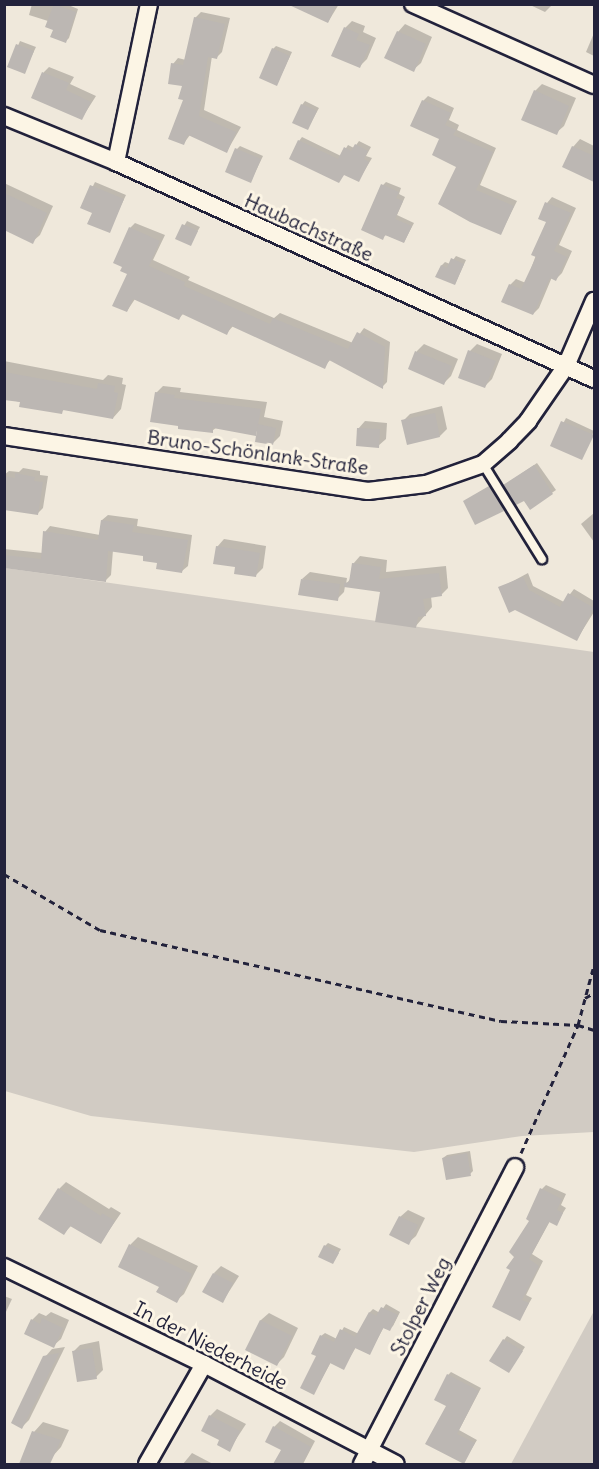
<!DOCTYPE html>
<meta charset="utf-8">
<style>
body{margin:0}
#map{position:relative;width:599px;height:1469px;overflow:hidden;background:#efe8db;font-family:Delius,sans-serif}
div>[style]{position:absolute}
.green>*{inset:0;background:#d1cbc3}
.shadow>*{inset:0;background:#0003}
.building>*{inset:0;background:#bcb7b3}
.path>*{height:3px;margin-top:-1.5px;transform-origin:0;background:repeating-linear-gradient(90deg,#22223b 0 6px,transparent 0 10.5px)}
.roads{filter:drop-shadow(2px 0 #22223b) drop-shadow(-2px 0 #22223b) drop-shadow(0 2px #22223b) drop-shadow(0 -2px #22223b)}
.service>*{height:8px;margin:-4px;padding:0 4px;transform-origin:4px;border-radius:4px;background:#fcf5e5}
.minor>*{height:16px;margin:-8px;padding:0 8px;transform-origin:8px;border-radius:8px;background:#fcf5e5}
span{translate:-50% -50%;white-space:nowrap;text-align:center;line-height:1.15;-webkit-text-stroke:6px #fcf5e5;paint-order:stroke}
.street-label{font-size:20px;color:#22223b}
.frame{position:absolute;inset:0;border:6px solid #22223b;pointer-events:none}
</style>
<div id="map">
<div class="green">
<div style="clip-path:polygon(5px 568px,594px 652px,594px 1132px,522px 1136px,414px 1152px,91px 1116px,5px 1091px)"></div>
<div style="clip-path:polygon(594px 1311px,594px 1464px,511px 1464px,539px 1412px)"></div>
</div>
<div class="shadow">
<div style="clip-path:polygon(32px 4px,66px 4px,78px 9px,69px 38px,66px 41px,48px 21px,29px 15px)"></div>
<div style="clip-path:polygon(291px 4px,339px 4px,328px 22px)"></div>
<div style="clip-path:polygon(528px 4px,553px 4px,545px 12px)"></div>
<div style="clip-path:polygon(201px 12px,230px 18px,222px 52px,217px 57px,212px 56px,204px 110px,241px 127px,227px 151px,190px 135px,184px 143px,184px 85px,173px 64px,178px 58px,186px 60px,195px 18px)"></div>
<div style="clip-path:polygon(352px 21px,365px 26px,363px 32px,376px 38px,367px 59px,359px 67px,345px 28px)"></div>
<div style="clip-path:polygon(405px 24px,432px 37px,421px 63px,413px 70px,398px 32px)"></div>
<div style="clip-path:polygon(594px 33px,594px 56px,586px 52px)"></div>
<div style="clip-path:polygon(20px 41px,36px 47px,24px 72px,9px 66px)"></div>
<div style="clip-path:polygon(276px 46px,292px 52px,277px 84px,273px 49px)"></div>
<div style="clip-path:polygon(49px 67px,74px 77px,70px 84px,96px 96px,82px 118px,33px 97px,44px 72px)"></div>
<div style="clip-path:polygon(542px 84px,576px 98px,564px 126px,556px 133px,535px 91px)"></div>
<div style="clip-path:polygon(428px 96px,454px 108px,449px 120px,459px 125px,457px 130px,496px 148px,480px 185px,517px 201px,501px 233px,441px 138px,423px 101px)"></div>
<div style="clip-path:polygon(305px 101px,319px 108px,308px 128px,302px 105px)"></div>
<div style="clip-path:polygon(302px 137px,341px 156px,348px 145px,354px 148px,359px 141px,371px 147px,366px 156px,372px 158px,359px 180px,345px 173px,339px 181px,299px 141px)"></div>
<div style="clip-path:polygon(580px 139px,594px 146px,593px 179px,573px 147px)"></div>
<div style="clip-path:polygon(240px 146px,263px 156px,251px 181px,237px 149px)"></div>
<div style="clip-path:polygon(95px 182px,126px 195px,109px 231px,94px 212px,82px 208px)"></div>
<div style="clip-path:polygon(386px 182px,401px 188px,399px 194px,405px 197px,397px 215px,414px 223px,404px 242px,386px 235px,382px 238px,383px 185px)"></div>
<div style="clip-path:polygon(4px 183px,53px 206px,40px 235px,32px 242px,4px 229px)"></div>
<div style="clip-path:polygon(552px 197px,576px 208px,559px 245px,572px 251px,562px 273px,556px 279px,552px 277px,539px 308px,533px 314px,510px 285px,516px 279px,526px 283px,548px 221px,547px 203px)"></div>
<div style="clip-path:polygon(187px 221px,200px 227px,190px 244px,177px 238px)"></div>
<div style="clip-path:polygon(135px 223px,165px 235px,153px 260px,190px 277px,188px 280px,274px 318px,280px 313px,353px 343px,364px 328px,390px 342px,387px 382px,382px 387px,331px 359px,324px 367px,233px 326px,227px 333px,184px 313px,179px 318px,135px 299px,127px 311px,130px 228px)"></div>
<div style="clip-path:polygon(456px 256px,466px 260px,455px 284px,437px 276px,442px 265px,445px 262px,450px 264px)"></div>
<div style="clip-path:polygon(424px 344px,458px 359px,451px 376px,444px 383px,410px 368px,417px 351px)"></div>
<div style="clip-path:polygon(477px 344px,502px 354px,492px 379px,485px 386px,470px 351px)"></div>
<div style="clip-path:polygon(4px 361px,103px 380px,108px 375px,123px 378px,122px 384px,126px 385px,121px 409px,113px 418px,65px 409px,61px 412px,4px 398px)"></div>
<div style="clip-path:polygon(163px 386px,181px 388px,180px 392px,267px 402px,264px 417px,283px 421px,280px 436px,273px 443px,258px 431px,217px 427px,212px 431px,156px 393px)"></div>
<div style="clip-path:polygon(442px 406px,447px 429px,440px 436px,403px 421px,410px 414px)"></div>
<div style="clip-path:polygon(566px 418px,594px 431px,582px 458px,552px 445px)"></div>
<div style="clip-path:polygon(365px 421px,387px 423px,386px 439px,378px 446px,358px 429px)"></div>
<div style="clip-path:polygon(537px 463px,556px 490px,530px 508px,509px 482px)"></div>
<div style="clip-path:polygon(23px 468px,40px 471px,40px 475px,48px 476px,43px 508px,37px 514px,4px 508px,4px 475px,9px 471px,19px 472px)"></div>
<div style="clip-path:polygon(493px 484px,507px 506px,476px 523px,465px 501px)"></div>
<div style="clip-path:polygon(594px 513px,594px 542px,581px 524px)"></div>
<div style="clip-path:polygon(108px 515px,138px 519px,137px 526px,192px 535px,188px 566px,182px 571px,145px 555px,113px 550px,111px 575px,105px 581px,4px 567px,4px 549px,43px 553px,45px 532px,50px 526px,100px 535px,102px 520px)"></div>
<div style="clip-path:polygon(224px 539px,266px 546px,263px 568px,256px 575px,217px 547px)"></div>
<div style="clip-path:polygon(360px 556px,387px 560px,386px 572px,446px 566px,448px 588px,441px 595px,431px 596px,432px 607px,415px 627px,381px 591px,345px 586px,344px 592px,337px 599px,302px 579px,310px 572px,347px 578px,346px 584px,351px 578px,353px 564px)"></div>
<div style="clip-path:polygon(528px 573px,533px 586px,564px 602px,574px 589px,594px 601px,594px 612px,577px 639px,500px 588px)"></div>
<div style="clip-path:polygon(470px 1151px,473px 1171px,470px 1174px,443px 1158px,447px 1155px)"></div>
<div style="clip-path:polygon(66px 1182px,109px 1209px,111px 1207px,121px 1213px,101px 1242px,72px 1225px,64px 1233px,59px 1189px)"></div>
<div style="clip-path:polygon(546px 1185px,566px 1194px,561px 1205px,566px 1208px,556px 1224px,550px 1221px,532px 1254px,543px 1261px,526px 1295px,532px 1298px,520px 1319px,512px 1270px,542px 1189px)"></div>
<div style="clip-path:polygon(408px 1210px,425px 1218px,416px 1236px,408px 1243px,400px 1217px)"></div>
<div style="clip-path:polygon(138px 1237px,198px 1266px,184px 1294px,176px 1301px,161px 1286px,120px 1266px,131px 1244px)"></div>
<div style="clip-path:polygon(328px 1243px,341px 1249px,333px 1262px,325px 1246px)"></div>
<div style="clip-path:polygon(221px 1266px,239px 1276px,223px 1301px,214px 1273px)"></div>
<div style="clip-path:polygon(4px 1296px,12px 1299px,4px 1316px)"></div>
<div style="clip-path:polygon(386px 1304px,400px 1312px,393px 1326px,389px 1329px,384px 1327px,369px 1354px,356px 1347px,343px 1369px,331px 1362px,314px 1393px,321px 1336px,325px 1333px,337px 1339px,344px 1327px,359px 1334px,370px 1312px,373px 1309px,380px 1313px)"></div>
<div style="clip-path:polygon(51px 1312px,69px 1320px,61px 1339px,53px 1346px,32px 1320px,39px 1313px,46px 1316px)"></div>
<div style="clip-path:polygon(269px 1313px,298px 1328px,284px 1357px,277px 1364px,247px 1349px,261px 1320px)"></div>
<div style="clip-path:polygon(507px 1336px,525px 1347px,509px 1371px,504px 1340px)"></div>
<div style="clip-path:polygon(99px 1341px,103px 1370px,96px 1377px,73px 1352px,80px 1345px)"></div>
<div style="clip-path:polygon(65px 1347px,29px 1420px,22px 1427px,45px 1357px,52px 1349px)"></div>
<div style="clip-path:polygon(451px 1372px,481px 1388px,459px 1430px,477px 1440px,463px 1463px,448px 1405px,448px 1375px)"></div>
<div style="clip-path:polygon(217px 1409px,246px 1424px,229px 1450px,210px 1416px)"></div>
<div style="clip-path:polygon(280px 1421px,315px 1441px,303px 1464px,275px 1464px,283px 1449px,274px 1427px)"></div>
<div style="clip-path:polygon(43px 1422px,69px 1430px,61px 1447px,52px 1457px,49px 1455px,45px 1464px,20px 1464px,34px 1432px)"></div>
<div style="clip-path:polygon(192px 1453px,213px 1464px,183px 1464px)"></div>
</div>
<div class="building">
<div style="clip-path:polygon(54px 4px,76px 12px,66px 43px,50px 37px,53px 30px,45px 27px)"></div>
<div style="clip-path:polygon(287px 4px,337px 4px,328px 23px)"></div>
<div style="clip-path:polygon(194px 17px,225px 24px,217px 59px,208px 57px,199px 116px,236px 132px,227px 153px,188px 135px,184px 145px,168px 139px,183px 100px,178px 99px,182px 86px,168px 84px,171px 63px,183px 65px)"></div>
<div style="clip-path:polygon(344px 27px,359px 34px,356px 40px,370px 45px,360px 68px,331px 56px)"></div>
<div style="clip-path:polygon(397px 31px,426px 44px,414px 72px,384px 58px)"></div>
<div style="clip-path:polygon(16px 44px,34px 51px,25px 74px,7px 67px)"></div>
<div style="clip-path:polygon(272px 48px,290px 56px,277px 86px,259px 78px)"></div>
<div style="clip-path:polygon(42px 72px,69px 83px,66px 90px,91px 102px,82px 120px,31px 98px)"></div>
<div style="clip-path:polygon(534px 90px,569px 106px,557px 135px,521px 120px)"></div>
<div style="clip-path:polygon(422px 100px,451px 113px,445px 125px,456px 130px,453px 135px,493px 152px,476px 190px,514px 206px,501px 235px,470px 222px,438px 204px,456px 167px,432px 155px,439px 139px,410px 126px)"></div>
<div style="clip-path:polygon(301px 104px,317px 111px,308px 130px,292px 123px)"></div>
<div style="clip-path:polygon(298px 140px,338px 159px,344px 147px,351px 151px,355px 144px,368px 151px,364px 159px,369px 162px,359px 182px,344px 175px,339px 183px,289px 159px)"></div>
<div style="clip-path:polygon(572px 146px,594px 156px,594px 182px,562px 167px)"></div>
<div style="clip-path:polygon(235px 148px,261px 159px,251px 183px,225px 172px)"></div>
<div style="clip-path:polygon(381px 184px,399px 192px,396px 198px,403px 201px,395px 219px,412px 226px,404px 243px,385px 235px,383px 240px,361px 230px)"></div>
<div style="clip-path:polygon(90px 185px,124px 199px,110px 233px,87px 224px,92px 213px,80px 208px)"></div>
<div style="clip-path:polygon(4px 193px,47px 213px,33px 244px,4px 230px)"></div>
<div style="clip-path:polygon(545px 202px,571px 213px,554px 251px,567px 257px,556px 281px,550px 278px,533px 315px,501px 302px,509px 284px,521px 289px,536px 257px,531px 255px,546px 222px,538px 219px)"></div>
<div style="clip-path:polygon(182px 224px,198px 231px,191px 246px,175px 239px)"></div>
<div style="clip-path:polygon(129px 227px,160px 241px,149px 266px,185px 282px,184px 286px,270px 324px,273px 318px,348px 349px,357px 332px,385px 347px,383px 389px,329px 360px,325px 369px,231px 326px,227px 335px,182px 314px,179px 320px,133px 299px,127px 312px,112px 306px,127px 274px,120px 271px,122px 267px,113px 263px)"></div>
<div style="clip-path:polygon(451px 258px,464px 264px,455px 285px,435px 277px,441px 265px,447px 268px)"></div>
<div style="clip-path:polygon(468px 350px,496px 361px,485px 388px,458px 378px)"></div>
<div style="clip-path:polygon(415px 351px,452px 366px,444px 385px,408px 369px)"></div>
<div style="clip-path:polygon(4px 372px,97px 389px,98px 383px,115px 386px,114px 392px,118px 393px,113px 419px,63px 410px,62px 414px,19px 407px,20px 402px,4px 400px)"></div>
<div style="clip-path:polygon(155px 392px,175px 395px,174px 398px,261px 409px,256px 436px,213px 428px,213px 433px,178px 429px,178px 426px,150px 422px)"></div>
<div style="clip-path:polygon(435px 413px,440px 437px,407px 445px,401px 420px)"></div>
<div style="clip-path:polygon(561px 421px,594px 435px,582px 460px,550px 446px)"></div>
<div style="clip-path:polygon(258px 424px,276px 428px,273px 445px,255px 442px)"></div>
<div style="clip-path:polygon(357px 428px,380px 429px,379px 448px,356px 446px)"></div>
<div style="clip-path:polygon(534px 465px,553px 494px,530px 510px,524px 501px,516px 505px,503px 485px)"></div>
<div style="clip-path:polygon(15px 473px,35px 477px,34px 481px,43px 482px,38px 515px,4px 510px,4px 476px,15px 478px)"></div>
<div style="clip-path:polygon(489px 486px,504px 511px,475px 525px,463px 501px)"></div>
<div style="clip-path:polygon(101px 520px,134px 525px,132px 532px,188px 540px,182px 573px,156px 569px,157px 563px,143px 561px,143px 556px,108px 551px,106px 582px,4px 568px,4px 555px,41px 559px,43px 531px,98px 540px)"></div>
<div style="clip-path:polygon(216px 546px,260px 553px,256px 577px,234px 574px,235px 567px,213px 564px)"></div>
<div style="clip-path:polygon(352px 563px,381px 567px,379px 579px,439px 573px,442px 596px,423px 599px,426px 616px,418px 617px,416px 628px,375px 622px,380px 592px,344px 587px,344px 583px,349px 582px)"></div>
<div style="clip-path:polygon(523px 577px,529px 590px,560px 607px,568px 593px,594px 608px,577px 641px,515px 610px,509px 613px,498px 587px)"></div>
<div style="clip-path:polygon(301px 579px,340px 584px,338px 601px,298px 595px)"></div>
<div style="clip-path:polygon(467px 1153px,471px 1176px,446px 1180px,442px 1158px)"></div>
<div style="clip-path:polygon(58px 1188px,101px 1216px,102px 1213px,115px 1221px,101px 1244px,70px 1226px,64px 1235px,38px 1219px)"></div>
<div style="clip-path:polygon(540px 1188px,562px 1199px,557px 1210px,563px 1213px,557px 1226px,549px 1222px,529px 1259px,539px 1266px,522px 1300px,529px 1303px,520px 1321px,492px 1307px,510px 1270px,506px 1268px,514px 1257px,509px 1252px,529px 1221px,526px 1219px)"></div>
<div style="clip-path:polygon(399px 1216px,418px 1225px,409px 1245px,389px 1235px)"></div>
<div style="clip-path:polygon(129px 1244px,192px 1274px,177px 1303px,156px 1292px,159px 1287px,118px 1267px)"></div>
<div style="clip-path:polygon(324px 1245px,339px 1253px,333px 1264px,318px 1257px)"></div>
<div style="clip-path:polygon(213px 1273px,233px 1283px,223px 1303px,202px 1292px)"></div>
<div style="clip-path:polygon(381px 1307px,398px 1315px,390px 1331px,383px 1328px,370px 1355px,355px 1348px,344px 1370px,330px 1363px,314px 1395px,300px 1388px,316px 1356px,311px 1354px,320px 1335px,334px 1342px,340px 1329px,355px 1337px,369px 1312px,376px 1316px)"></div>
<div style="clip-path:polygon(42px 1318px,63px 1328px,54px 1348px,24px 1334px,31px 1319px,40px 1324px)"></div>
<div style="clip-path:polygon(260px 1320px,292px 1336px,277px 1366px,245px 1350px)"></div>
<div style="clip-path:polygon(503px 1339px,523px 1351px,509px 1373px,489px 1361px)"></div>
<div style="clip-path:polygon(92px 1348px,97px 1379px,77px 1382px,72px 1351px)"></div>
<div style="clip-path:polygon(59px 1353px,22px 1429px,11px 1423px,43px 1356px)"></div>
<div style="clip-path:polygon(447px 1374px,479px 1391px,457px 1434px,475px 1443px,464px 1464px,425px 1444px,446px 1406px,434px 1400px)"></div>
<div style="clip-path:polygon(209px 1415px,240px 1431px,230px 1452px,217px 1445px,219px 1440px,201px 1431px)"></div>
<div style="clip-path:polygon(273px 1426px,311px 1447px,302px 1464px,273px 1464px,281px 1450px,265px 1442px)"></div>
<div style="clip-path:polygon(32px 1431px,61px 1440px,50px 1464px,19px 1464px)"></div>
</div>
<div class="path">
<div style="left:4px;top:874px;width:111px;rotate:30.3deg"></div>
<div style="left:100px;top:930px;width:411px;rotate:12.8deg"></div>
<div style="left:501px;top:1021px;width:77px;rotate:3deg"></div>
<div style="left:578px;top:1025px;width:17px;rotate:17deg"></div>
<div style="left:585px;top:998px;width:10px;rotate:-29deg"></div>
<div style="left:521px;top:1153px;width:140px;rotate:-66deg"></div>
<div style="left:578px;top:1025px;width:62px;rotate:-75.1deg"></div>
</div>
<div class="roads">
<div class="service">
<div style="left:483px;top:464px;width:112px;rotate:58.2deg"></div>
</div>
<div class="minor">
<div style="left:413px;top:4px;width:198px;rotate:24.1deg"></div>
<div style="left:4px;top:116px;width:121px;rotate:22.3deg"></div>
<div style="left:116px;top:162px;width:525px;rotate:24.42deg"></div>
<div style="left:116px;top:162px;width:161px;rotate:-78.2deg"></div>
<div style="left:4px;top:436px;width:368px;rotate:8.6deg"></div>
<div style="left:368px;top:491px;width:58px;rotate:-6.9deg"></div>
<div style="left:426px;top:484px;width:60px;rotate:-19.3deg"></div>
<div style="left:483px;top:464px;width:35px;rotate:-41deg"></div>
<div style="left:509px;top:441px;width:28px;rotate:-46deg"></div>
<div style="left:528px;top:421px;width:67px;rotate:-55.4deg"></div>
<div style="left:566px;top:366px;width:71px;rotate:-66.7deg"></div>
<div style="left:4px;top:1267px;width:222px;rotate:25.9deg"></div>
<div style="left:204px;top:1364px;width:216px;rotate:27.5deg"></div>
<div style="left:147px;top:1464px;width:115px;rotate:-60.3deg"></div>
<div style="left:362px;top:1464px;width:334px;rotate:-62.7deg"></div>
</div>
</div>
<div class="street-label">
<span style="left:309px;top:227px;rotate:24deg">Haubachstraße</span>
<span style="left:258px;top:452px;rotate:8deg">Bruno-Schönlank-Straße</span>
<span style="left:420px;top:1306px;rotate:-63deg">Stolper Weg</span>
<span style="left:211px;top:1345px;rotate:27deg">In der Niederheide</span>
</div>
<div class="frame"></div>
</div>
